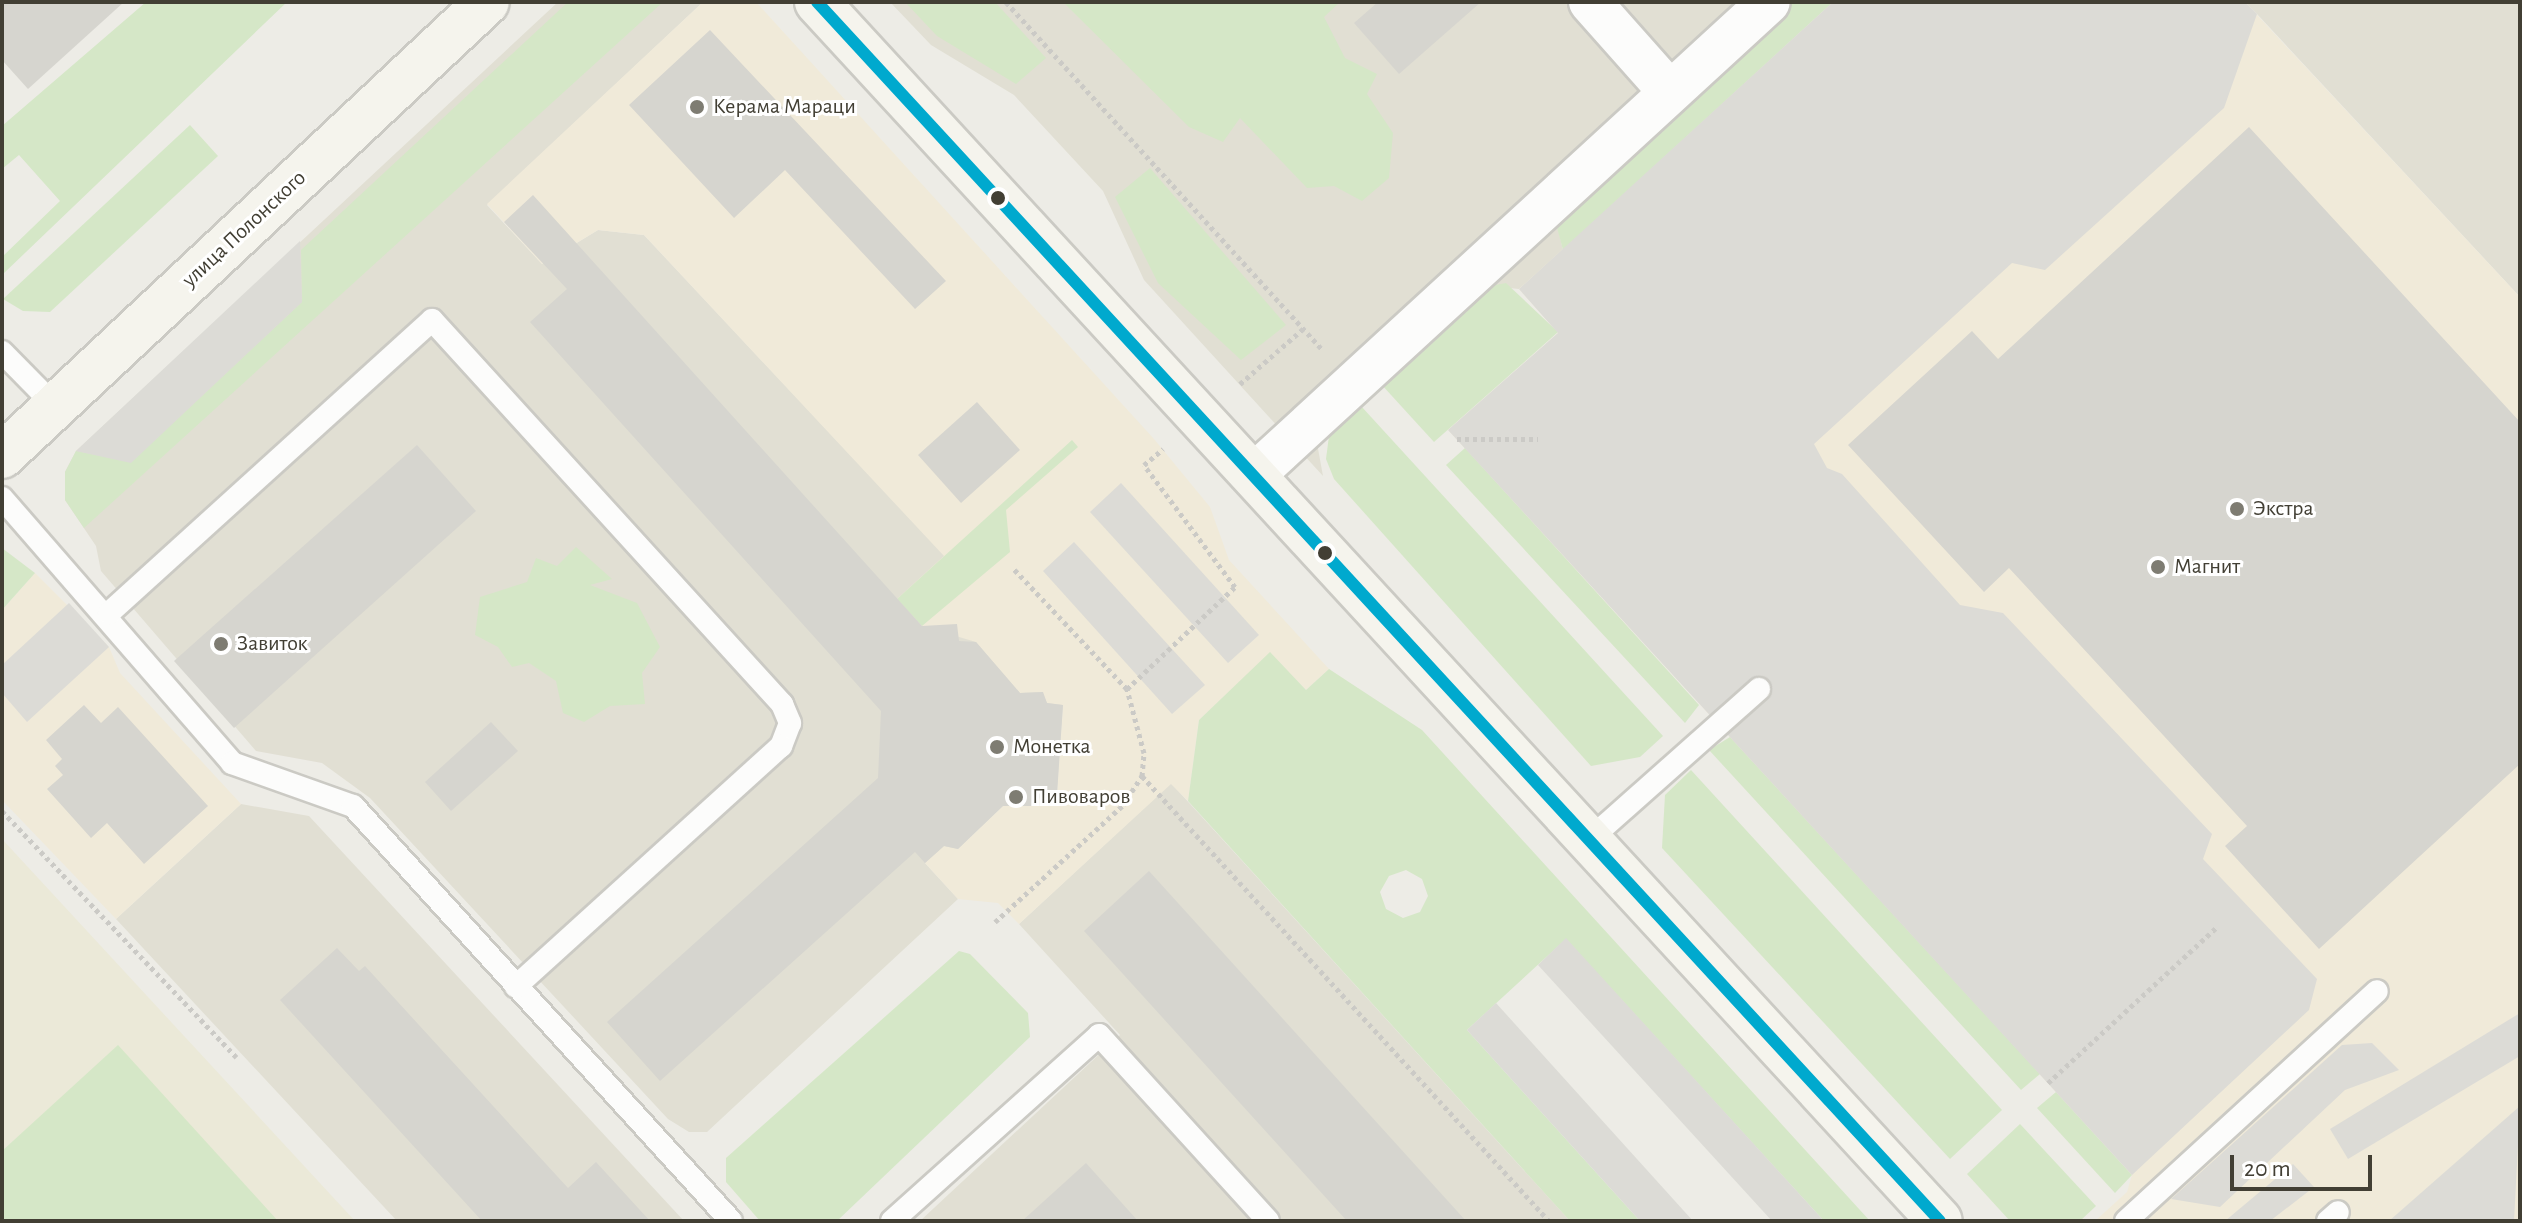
<!DOCTYPE html>
<meta charset="utf-8">
<style>
body{margin:0}
#map{position:relative;width:2522px;height:1223px;overflow:hidden;background:#edece6;font-family:"Alegreya Sans",sans-serif}
div>[style]{position:absolute}
.residential>*{inset:0;background:#e1dfd3}
.commercial>*{inset:0;background:#f0ead9}
.education>*{inset:0;background:#ebe9d8}
.green>*{inset:0;background:#d5e7c7}
.parking>*{inset:0;background:#dcdbd6}
.building>*{inset:0;background:#d6d5cf}
.path>*{height:5px;margin-top:-2.5px;transform-origin:0;background:repeating-linear-gradient(90deg,#cbcac6 0 4px,transparent 0 8px)}
.roads{filter:drop-shadow(2px 0 #cbcac4) drop-shadow(-2px 0 #cbcac4) drop-shadow(0 2px #cbcac4) drop-shadow(0 -2px #cbcac4)}
.lane>*{height:22px;margin:-11px;padding:0 11px;transform-origin:11px;border-radius:11px;background:#fcfcfb}
.street>*{height:42px;margin:-21px;padding:0 21px;transform-origin:21px;border-radius:21px;background:#fcfcfb}
.secondary>*{height:44px;margin:-22px;padding:0 22px;transform-origin:22px;border-radius:22px;background:#f5f4ed}
.bus-1>*{height:12px;margin:-6px;padding:0 6px;transform-origin:6px;border-radius:6px;background:#00a9ce}
.dots>*{width:22px;height:22px;translate:-50% -50%;box-sizing:border-box;border:4px solid #fff;border-radius:50%}
span{translate:-50% -50%;white-space:nowrap;text-align:center;line-height:1.15;-webkit-text-stroke:6px #fff;paint-order:stroke}
.poi-label{font-size:22px;color:#423f34}
.left{translate:0 -50%;text-align:left}
.street-label{font-size:22px;color:#423f34}
.frame{position:absolute;inset:0;border:4px solid #423f34;pointer-events:none}
.scale{position:absolute;left:2230px;top:1155px;width:142px;height:36px;box-sizing:border-box;border:4px solid #423f34;border-top:0;padding-left:10px;font-size:24px;line-height:28px;white-space:nowrap;color:#423f34;-webkit-text-stroke:6px #fff;paint-order:stroke}
</style>
<div id="map">
<div class="residential">
<div style="clip-path:polygon(558px 2px,703px 2px,487px 205px,542px 264px,598px 230px,644px 235px,945px 556px,898px 599px,922px 626px,957px 624px,1063px 705px,1057px 794px,1034px 806px,1003px 806px,958px 849px,925px 863px,958px 899px,707px 1132px,689px 1132px,668px 1119px,370px 798px,322px 763px,256px 751px,101px 571px,96px 546px,65px 500px,65px 472px,76px 451px)"></div>
<div style="clip-path:polygon(890px 2px,1794px 2px,1556px 220px,1563px 250px,1519px 289px,1490px 286px,1317px 443px,1323px 476px,1144px 280px,1103px 191px,1014px 95px,931px 45px)"></div>
<div style="clip-path:polygon(2245px 2px,2520px 2px,2520px 297px,2257px 14px)"></div>
<div style="clip-path:polygon(1171px 783px,1570px 1221px,920px 1221px,1120px 1035px,1019px 924px)"></div>
<div style="clip-path:polygon(241px 804px,309px 816px,684px 1221px,397px 1221px,116px 919px)"></div>
</div>
<div class="commercial">
<div style="clip-path:polygon(703px 2px,756px 2px,1154px 439px,1210px 507px,1229px 560px,1329px 669px,1306px 690px,1270px 653px,1199px 720px,1188px 801px,1171px 784px,1019px 924px,998px 903px,958px 899px,925px 863px,944px 846px,958px 849px,1003px 806px,1034px 806px,1041px 796px,1057px 794px,1063px 705px,1047px 703px,1042px 692px,1020px 693px,976px 642px,922px 626px,897px 599px,944px 556px,644px 235px,598px 230px,542px 264px,487px 204px)"></div>
<div style="clip-path:polygon(1833px 2px,2245px 2px,2520px 297px,2520px 1221px,2095px 1221px,2127px 1192px,2132px 1175px,1448px 430px,1558px 333px,1519px 289px)"></div>
<div style="clip-path:polygon(35px 573px,109px 647px,120px 673px,241px 804px,116px 919px,2px 800px,2px 610px)"></div>
</div>
<div class="education">
<div style="clip-path:polygon(2px 839px,355px 1221px,2px 1221px)"></div>
</div>
<div class="green">
<div style="clip-path:polygon(146px 2px,287px 2px,2px 275px,2px 257px,60px 201px,19px 155px,2px 169px,2px 126px)"></div>
<div style="clip-path:polygon(568px 2px,663px 2px,84px 528px,65px 500px,65px 472px,76px 451px,131px 462px,302px 302px,301px 250px)"></div>
<div style="clip-path:polygon(905px 2px,995px 2px,1046px 58px,1016px 84px,937px 36px)"></div>
<div style="clip-path:polygon(1063px 2px,1340px 2px,1324px 17px,1345px 58px,1377px 74px,1367px 94px,1393px 133px,1389px 178px,1362px 201px,1334px 186px,1307px 188px,1240px 118px,1223px 142px,1189px 127px)"></div>
<div style="clip-path:polygon(1794px 2px,1833px 2px,1563px 250px,1555px 220px)"></div>
<div style="clip-path:polygon(190px 125px,218px 156px,50px 312px,23px 311px,3px 299px)"></div>
<div style="clip-path:polygon(1150px 168px,1286px 325px,1241px 360px,1158px 283px,1115px 197px)"></div>
<div style="clip-path:polygon(1506px 283px,1558px 332px,1434px 442px,1381px 384px,1490px 286px)"></div>
<div style="clip-path:polygon(1361px 406px,1663px 736px,1640px 757px,1591px 766px,1334px 479px,1326px 459px,1329px 436px)"></div>
<div style="clip-path:polygon(1072px 440px,1078px 447px,1006px 510px,1010px 552px,922px 626px,897px 599px)"></div>
<div style="clip-path:polygon(1465px 448px,1699px 705px,1685px 723px,1446px 465px)"></div>
<div style="clip-path:polygon(576px 547px,612px 579px,590px 585px,637px 603px,660px 647px,642px 673px,645px 704px,610px 706px,584px 722px,563px 713px,556px 681px,529px 663px,512px 667px,498px 647px,475px 635px,480px 597px,527px 582px,536px 558px,557px 566px)"></div>
<div style="clip-path:polygon(2px 548px,35px 573px,2px 610px)"></div>
<div style="clip-path:polygon(evenodd,1270px 652px,1306px 690px,1329px 669px,1422px 730px,1870px 1221px,1824px 1221px,1566px 939px,1467px 1030px,1640px 1221px,1570px 1221px,1188px 801px,1199px 720px,1270px 652px,1406px 870px,1422px 879px,1428px 896px,1420px 912px,1403px 918px,1386px 909px,1380px 892px,1389px 876px,1406px 870px)"></div>
<div style="clip-path:polygon(1730px 737px,2040px 1074px,2021px 1090px,1709px 750px)"></div>
<div style="clip-path:polygon(1691px 770px,2002px 1110px,1950px 1159px,1662px 848px,1665px 795px)"></div>
<div style="clip-path:polygon(959px 951px,970px 954px,1028px 1013px,1030px 1037px,837px 1221px,760px 1221px,726px 1182px,726px 1158px)"></div>
<div style="clip-path:polygon(118px 1045px,278px 1221px,2px 1221px,2px 1151px)"></div>
<div style="clip-path:polygon(2056px 1092px,2132px 1175px,2115px 1193px,2037px 1108px)"></div>
<div style="clip-path:polygon(2020px 1124px,2096px 1206px,2080px 1221px,2010px 1221px,1967px 1174px)"></div>
</div>
<div class="parking">
<div style="clip-path:polygon(1833px 2px,2245px 2px,2257px 14px,2224px 108px,2045px 270px,2012px 263px,1814px 444px,1827px 468px,1842px 474px,1960px 605px,2003px 613px,2212px 834px,2203px 859px,2317px 979px,2309px 1010px,2132px 1175px,1448px 430px,1558px 333px,1519px 289px)"></div>
<div style="clip-path:polygon(300px 241px,302px 302px,131px 463px,76px 451px)"></div>
<div style="clip-path:polygon(1121px 483px,1259px 635px,1228px 663px,1090px 512px)"></div>
<div style="clip-path:polygon(1074px 542px,1205px 685px,1172px 714px,1043px 571px)"></div>
<div style="clip-path:polygon(69px 603px,109px 647px,27px 722px,2px 693px,2px 665px)"></div>
<div style="clip-path:polygon(1566px 938px,1824px 1221px,1772px 1221px,1538px 965px)"></div>
<div style="clip-path:polygon(1496px 1003px,1693px 1221px,1640px 1221px,1467px 1030px)"></div>
<div style="clip-path:polygon(2520px 1013px,2520px 1056px,2348px 1159px,2330px 1129px)"></div>
<div style="clip-path:polygon(2372px 1043px,2399px 1070px,2345px 1090px,2220px 1207px,2171px 1199px,2342px 1045px)"></div>
<div style="clip-path:polygon(2520px 1106px,2514px 1221px,2389px 1221px)"></div>
<div style="clip-path:polygon(2293px 1164px,2314px 1187px,2270px 1221px,2225px 1221px)"></div>
</div>
<div class="building">
<div style="clip-path:polygon(2px 2px,124px 2px,28px 89px,2px 60px)"></div>
<div style="clip-path:polygon(1378px 2px,1481px 2px,1399px 74px,1354px 23px)"></div>
<div style="clip-path:polygon(710px 30px,946px 281px,915px 309px,785px 170px,734px 218px,629px 105px)"></div>
<div style="clip-path:polygon(2249px 127px,2520px 422px,2520px 764px,2319px 949px,2225px 846px,2247px 826px,2009px 568px,1984px 592px,1848px 445px,1972px 331px,1998px 359px)"></div>
<div style="clip-path:polygon(533px 195px,922px 626px,957px 624px,959px 641px,976px 642px,1020px 693px,1043px 692px,1047px 703px,1063px 705px,1057px 794px,1041px 796px,1034px 806px,1003px 806px,958px 849px,944px 846px,925px 863px,915px 852px,660px 1081px,607px 1022px,878px 778px,881px 711px,530px 322px,567px 289px,504px 222px)"></div>
<div style="clip-path:polygon(977px 402px,1020px 450px,961px 503px,918px 455px)"></div>
<div style="clip-path:polygon(417px 445px,476px 511px,234px 728px,174px 661px)"></div>
<div style="clip-path:polygon(84px 705px,101px 723px,118px 707px,208px 806px,144px 864px,107px 823px,91px 838px,47px 789px,63px 775px,55px 766px,62px 759px,46px 740px)"></div>
<div style="clip-path:polygon(491px 722px,518px 751px,451px 811px,425px 782px)"></div>
<div style="clip-path:polygon(1149px 871px,1466px 1221px,1347px 1221px,1084px 931px)"></div>
<div style="clip-path:polygon(337px 948px,359px 971px,365px 966px,568px 1188px,596px 1162px,650px 1221px,482px 1221px,280px 1000px)"></div>
<div style="clip-path:polygon(1086px 1163px,1138px 1221px,1022px 1221px)"></div>
</div>
<div class="path">
<div style="left:1006px;top:2px;width:471px;rotate:47.7deg"></div>
<div style="left:1240px;top:384px;width:85px;rotate:-41.2deg"></div>
<div style="left:1457px;top:439px;width:81px"></div>
<div style="left:1127px;top:689px;width:149px;rotate:-43.4deg"></div>
<div style="left:1235px;top:587px;width:152px;rotate:-126.7deg"></div>
<div style="left:1144px;top:465px;width:25px;rotate:-40deg"></div>
<div style="left:1142px;top:776px;width:603px;rotate:47.55deg"></div>
<div style="left:2px;top:811px;width:340px;rotate:46.4deg"></div>
<div style="left:995px;top:922px;width:173px;rotate:-42.4deg"></div>
<div style="left:1123px;top:805px;width:35px;rotate:-57deg"></div>
<div style="left:1142px;top:776px;width:23px;rotate:-85deg"></div>
<div style="left:1144px;top:753px;width:66px;rotate:-104.9deg"></div>
<div style="left:1127px;top:689px;width:165px;rotate:-133.3deg"></div>
<div style="left:2048px;top:1083px;width:229px;rotate:-42.7deg"></div>
</div>
<div class="roads">
<div class="lane">
<div style="left:2px;top:352px;width:76px;rotate:45.5deg"></div>
<div style="left:2px;top:498px;width:351px;rotate:49deg"></div>
<div style="left:232px;top:763px;width:128px;rotate:19.6deg"></div>
<div style="left:353px;top:806px;width:561px;rotate:47.67deg"></div>
<div style="left:109px;top:613px;width:436px;rotate:-42.2deg"></div>
<div style="left:432px;top:320px;width:520px;rotate:47.65deg"></div>
<div style="left:782px;top:704px;width:21px;rotate:67deg"></div>
<div style="left:790px;top:723px;width:25px;rotate:111deg"></div>
<div style="left:781px;top:746px;width:358px;rotate:137.8deg"></div>
<div style="left:1590px;top:839px;width:226px;rotate:-41.6deg"></div>
<div style="left:892px;top:1221px;width:278px;rotate:-41.9deg"></div>
<div style="left:1099px;top:1035px;width:251px;rotate:47.7deg"></div>
<div style="left:2126px;top:1221px;width:340px;rotate:-42.5deg"></div>
<div style="left:2328px;top:1221px;width:13px;rotate:-42deg"></div>
</div>
<div class="street">
<div style="left:1590px;top:2px;width:120px;rotate:48.4deg"></div>
<div style="left:1256px;top:473px;width:696px;rotate:-42.56deg"></div>
</div>
<div class="secondary">
<div style="left:817px;top:2px;width:1657px;rotate:47.35deg"></div>
<div style="left:2px;top:456px;width:664px;rotate:-43.11deg"></div>
</div>
</div>
<div class="bus-1">
<div style="left:817px;top:2px;width:1657px;rotate:47.35deg"></div>
</div>
<div class="dots">
<div style="left:697px;top:107px;background:#7e7c72"></div>
<div style="left:998px;top:198px;background:#423f34"></div>
<div style="left:2237px;top:509px;background:#7e7c72"></div>
<div style="left:1325px;top:553px;background:#423f34"></div>
<div style="left:2158px;top:567px;background:#7e7c72"></div>
<div style="left:221px;top:644px;background:#7e7c72"></div>
<div style="left:997px;top:747px;background:#7e7c72"></div>
<div style="left:1016px;top:797px;background:#7e7c72"></div>
</div>
<div class="poi-label">
<span class="left" style="left:713px;top:107px">Керама Мараци</span>
<span class="left" style="left:2253px;top:509px">Экстра</span>
<span class="left" style="left:2174px;top:567px">Магнит</span>
<span class="left" style="left:237px;top:644px">Завиток</span>
<span class="left" style="left:1013px;top:747px">Монетка</span>
<span class="left" style="left:1032px;top:797px">Пивоваров</span>
</div>
<div class="street-label">
<span style="left:244px;top:229px;rotate:-43deg">улица Полонского</span>
</div>
<div class="frame"></div>
<div class="scale">20 m</div>
</div>
